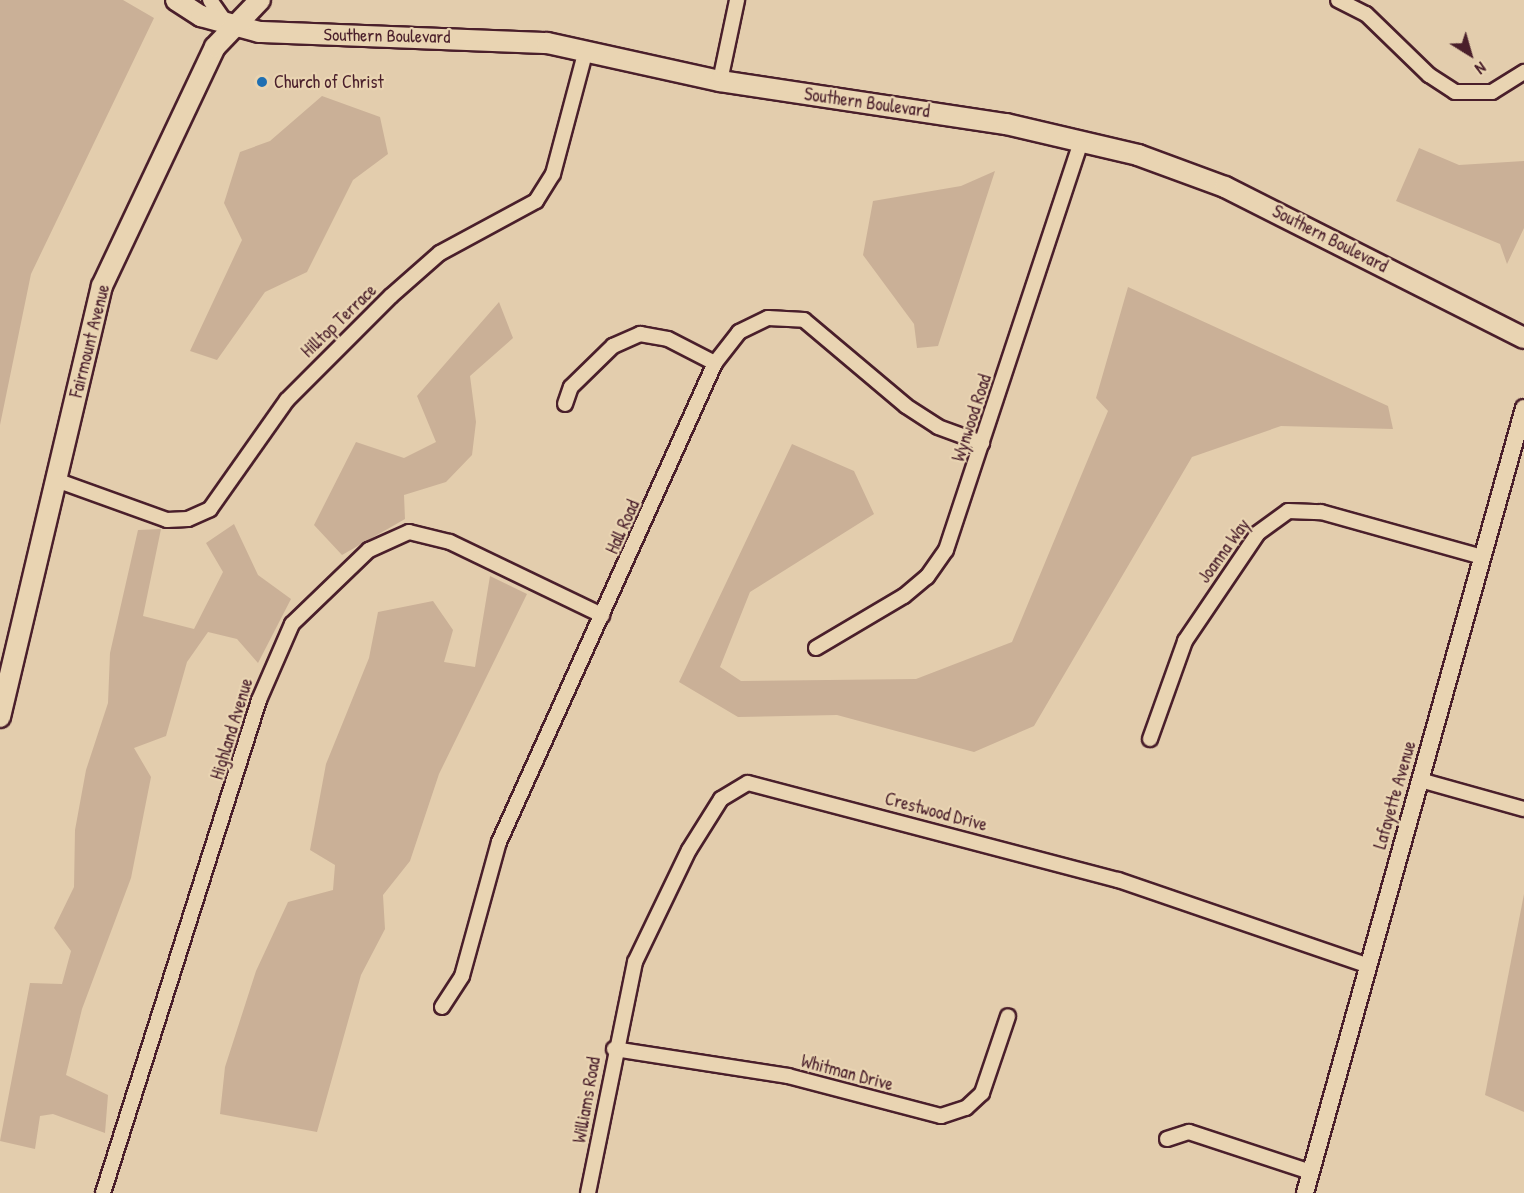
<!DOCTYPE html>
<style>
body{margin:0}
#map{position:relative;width:1524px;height:1193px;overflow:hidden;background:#e3cdad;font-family:"Patrick Hand",sans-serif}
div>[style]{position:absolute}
.green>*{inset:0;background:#cab097}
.roads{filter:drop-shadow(2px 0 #4a1f2b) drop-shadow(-2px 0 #4a1f2b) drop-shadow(0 2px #4a1f2b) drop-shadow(0 -2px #4a1f2b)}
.minor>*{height:14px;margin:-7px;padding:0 7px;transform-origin:7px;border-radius:7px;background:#e9d4b2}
.tertiary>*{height:16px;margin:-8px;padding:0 8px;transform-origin:8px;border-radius:8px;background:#e9d4b2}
.secondary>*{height:20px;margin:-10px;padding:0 10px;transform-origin:10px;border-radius:10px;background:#e9d4b2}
.dots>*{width:16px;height:16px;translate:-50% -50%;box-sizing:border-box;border:3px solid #e9d4b2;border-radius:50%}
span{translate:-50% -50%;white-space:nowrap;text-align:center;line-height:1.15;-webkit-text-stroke:4.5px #e9d4b2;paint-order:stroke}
.street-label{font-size:18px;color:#4a1f2b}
.poi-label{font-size:18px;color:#4a1f2b}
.left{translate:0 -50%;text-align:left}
.north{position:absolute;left:1440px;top:24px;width:60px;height:60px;-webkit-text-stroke:4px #e9d4b2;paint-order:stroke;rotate:143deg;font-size:16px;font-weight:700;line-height:24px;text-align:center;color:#4a1f2b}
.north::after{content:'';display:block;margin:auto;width:21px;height:27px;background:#4a1f2b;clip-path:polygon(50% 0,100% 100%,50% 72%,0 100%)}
</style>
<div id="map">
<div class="green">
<div style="clip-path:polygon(0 0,123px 0,154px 18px,31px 274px,0 425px)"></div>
<div style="clip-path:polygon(322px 96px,380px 117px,388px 154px,353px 180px,307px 272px,265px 292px,217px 360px,190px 351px,242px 240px,224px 203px,240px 152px,270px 141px)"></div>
<div style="clip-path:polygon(1419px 148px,1459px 165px,1524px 161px,1524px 228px,1507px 264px,1500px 244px,1396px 201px)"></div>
<div style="clip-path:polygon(995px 171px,938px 346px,917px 348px,914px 324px,863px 255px,873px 201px,961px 186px)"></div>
<div style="clip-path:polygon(1128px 287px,1388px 406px,1393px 429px,1281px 426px,1192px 457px,1034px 726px,974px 752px,837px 715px,738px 717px,679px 682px,792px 444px,854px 471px,874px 514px,750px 592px,720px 667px,741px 681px,916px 679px,1012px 642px,1108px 411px,1096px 398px)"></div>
<div style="clip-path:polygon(499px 302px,513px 338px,470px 376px,476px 422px,472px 455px,446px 482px,404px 495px,405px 519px,342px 555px,314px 525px,356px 442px,404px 458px,436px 442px,417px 396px)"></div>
<div style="clip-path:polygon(234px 524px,258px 575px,291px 599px,258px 663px,237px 639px,208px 632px,187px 662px,166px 736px,134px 748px,151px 777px,131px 878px,82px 1009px,66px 1075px,108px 1095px,105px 1133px,53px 1114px,40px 1116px,35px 1149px,0 1141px,30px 983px,62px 984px,71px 951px,54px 928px,74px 887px,75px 830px,86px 770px,108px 703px,110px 653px,138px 530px,161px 529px,143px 616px,194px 629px,223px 572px,206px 543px)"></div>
<div style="clip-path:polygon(490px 576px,527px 594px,439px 774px,410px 861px,383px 895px,385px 929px,361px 975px,317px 1132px,220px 1114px,225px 1067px,256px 971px,288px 902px,333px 890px,335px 865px,310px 850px,326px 764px,369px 658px,378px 612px,433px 601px,453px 630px,444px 662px,475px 667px)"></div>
<div style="clip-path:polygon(1524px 894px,1524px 1112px,1485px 1095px)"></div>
</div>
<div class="roads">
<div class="minor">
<div style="left:210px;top:0;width:28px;rotate:55deg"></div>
<div style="left:1338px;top:0;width:31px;rotate:27deg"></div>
<div style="left:1366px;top:14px;width:88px;rotate:44.1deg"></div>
<div style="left:1429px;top:75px;width:31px;rotate:33deg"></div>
<div style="left:1455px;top:92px;width:37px"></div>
<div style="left:1492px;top:92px;width:38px;rotate:-32deg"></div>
<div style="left:720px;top:81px;width:83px;rotate:-78.1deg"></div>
<div style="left:565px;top:404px;width:18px;rotate:-71deg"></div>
<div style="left:571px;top:387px;width:59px;rotate:-44.3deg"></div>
<div style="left:613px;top:346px;width:30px;rotate:-24deg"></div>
<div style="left:640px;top:334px;width:28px;rotate:10deg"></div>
<div style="left:668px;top:339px;width:53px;rotate:27.1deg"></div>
<div style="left:56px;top:480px;width:118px;rotate:19.8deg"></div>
<div style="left:167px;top:520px;width:21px;rotate:-3deg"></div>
<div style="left:188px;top:519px;width:24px;rotate:-24deg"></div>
<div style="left:210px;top:509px;width:133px;rotate:-54.8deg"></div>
<div style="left:287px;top:400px;width:147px;rotate:-45deg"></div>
<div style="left:391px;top:296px;width:65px;rotate:-41.3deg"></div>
<div style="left:440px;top:253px;width:109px;rotate:-28.4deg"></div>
<div style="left:536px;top:201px;width:32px;rotate:-58deg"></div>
<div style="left:553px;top:174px;width:128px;rotate:-75.1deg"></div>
<div style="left:816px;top:648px;width:102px;rotate:-30.6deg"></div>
<div style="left:904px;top:596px;width:30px;rotate:-40deg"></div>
<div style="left:927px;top:577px;width:33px;rotate:-55deg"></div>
<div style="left:946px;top:550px;width:431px;rotate:-71.7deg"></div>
<div style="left:1150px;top:739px;width:104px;rotate:-70.3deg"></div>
<div style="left:1185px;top:641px;width:130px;rotate:-55.9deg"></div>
<div style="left:1258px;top:533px;width:37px;rotate:-36deg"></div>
<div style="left:1288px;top:511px;width:33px;rotate:2deg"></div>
<div style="left:1321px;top:512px;width:167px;rotate:15.6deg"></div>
<div style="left:1420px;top:780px;width:108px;rotate:15.6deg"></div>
<div style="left:442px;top:1007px;width:37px;rotate:-57deg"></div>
<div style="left:462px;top:976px;width:139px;rotate:-74.6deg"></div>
<div style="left:499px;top:842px;width:525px;rotate:-65.73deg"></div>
<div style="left:715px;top:363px;width:39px;rotate:-52deg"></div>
<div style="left:739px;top:332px;width:32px;rotate:-26deg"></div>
<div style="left:768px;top:318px;width:36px;rotate:3deg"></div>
<div style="left:804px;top:320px;width:133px;rotate:40.1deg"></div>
<div style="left:906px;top:406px;width:38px;rotate:33deg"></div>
<div style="left:938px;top:427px;width:47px;rotate:20deg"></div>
<div style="left:614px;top:1049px;width:176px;rotate:8.8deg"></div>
<div style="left:788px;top:1076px;width:158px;rotate:14.7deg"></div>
<div style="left:941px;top:1116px;width:26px;rotate:-18deg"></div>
<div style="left:966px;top:1108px;width:22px;rotate:-43deg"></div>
<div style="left:982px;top:1093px;width:81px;rotate:-71.3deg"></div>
<div style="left:1167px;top:1139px;width:23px;rotate:-18deg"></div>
<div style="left:1189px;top:1132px;width:128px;rotate:18.2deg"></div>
<div style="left:103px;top:1193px;width:517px;rotate:-72.44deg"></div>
<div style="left:259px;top:700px;width:83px;rotate:-66.5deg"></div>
<div style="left:292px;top:624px;width:107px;rotate:-43.9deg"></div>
<div style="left:369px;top:550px;width:44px;rotate:-24.2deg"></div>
<div style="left:409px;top:532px;width:42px;rotate:13.7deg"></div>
<div style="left:450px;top:542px;width:169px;rotate:25.7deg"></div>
<div style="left:588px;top:1193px;width:236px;rotate:-78.5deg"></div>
<div style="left:635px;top:962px;width:124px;rotate:-64.3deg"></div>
<div style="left:689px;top:850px;width:60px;rotate:-57.9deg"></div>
<div style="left:721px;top:799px;width:31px;rotate:-31deg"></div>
<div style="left:748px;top:783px;width:383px;rotate:14.7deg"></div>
<div style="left:1118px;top:880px;width:265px;rotate:18.9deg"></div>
</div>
<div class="tertiary">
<div style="left:1305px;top:1193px;width:815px;rotate:-74.41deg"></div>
</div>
<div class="secondary">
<div style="left:176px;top:0;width:30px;rotate:33deg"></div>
<div style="left:201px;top:16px;width:60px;rotate:15.4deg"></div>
<div style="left:259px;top:32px;width:288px;rotate:2.2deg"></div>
<div style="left:547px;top:43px;width:177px;rotate:12.4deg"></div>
<div style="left:720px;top:81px;width:289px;rotate:8.6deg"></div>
<div style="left:1006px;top:124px;width:136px;rotate:13.2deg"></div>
<div style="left:1138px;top:155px;width:93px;rotate:20.2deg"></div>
<div style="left:1225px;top:187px;width:335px;rotate:26.8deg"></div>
<div style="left:0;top:717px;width:443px;rotate:-76.7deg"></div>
<div style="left:102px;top:286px;width:264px;rotate:-64.7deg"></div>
<div style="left:215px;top:47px;width:65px;rotate:-46.2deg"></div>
</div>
</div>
<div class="dots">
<div style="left:262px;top:82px;background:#1f6fb2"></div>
</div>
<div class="street-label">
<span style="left:387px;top:36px;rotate:1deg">Southern Boulevard</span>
<span style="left:867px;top:103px;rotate:8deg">Southern Boulevard</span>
<span style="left:1330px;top:239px;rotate:27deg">Southern Boulevard</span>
<span style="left:339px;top:321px;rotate:-44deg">Hilltop Terrace</span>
<span style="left:90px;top:341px;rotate:-76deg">Fairmount Avenue</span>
<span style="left:972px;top:418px;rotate:-72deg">Wynwood Road</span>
<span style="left:623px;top:527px;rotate:-66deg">Hall Road</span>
<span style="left:1224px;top:551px;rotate:-54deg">Joanna Way</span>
<span style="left:232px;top:729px;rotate:-73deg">Highland Avenue</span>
<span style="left:1395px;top:795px;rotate:-74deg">Lafayette Avenue</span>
<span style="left:936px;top:812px;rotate:15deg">Crestwood Drive</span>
<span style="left:847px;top:1073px;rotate:15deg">Whitman Drive</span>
<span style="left:587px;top:1100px;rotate:-80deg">Williams Road</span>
</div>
<div class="poi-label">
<span class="left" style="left:274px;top:82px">Church of Christ</span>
</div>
<div class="north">N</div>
</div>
